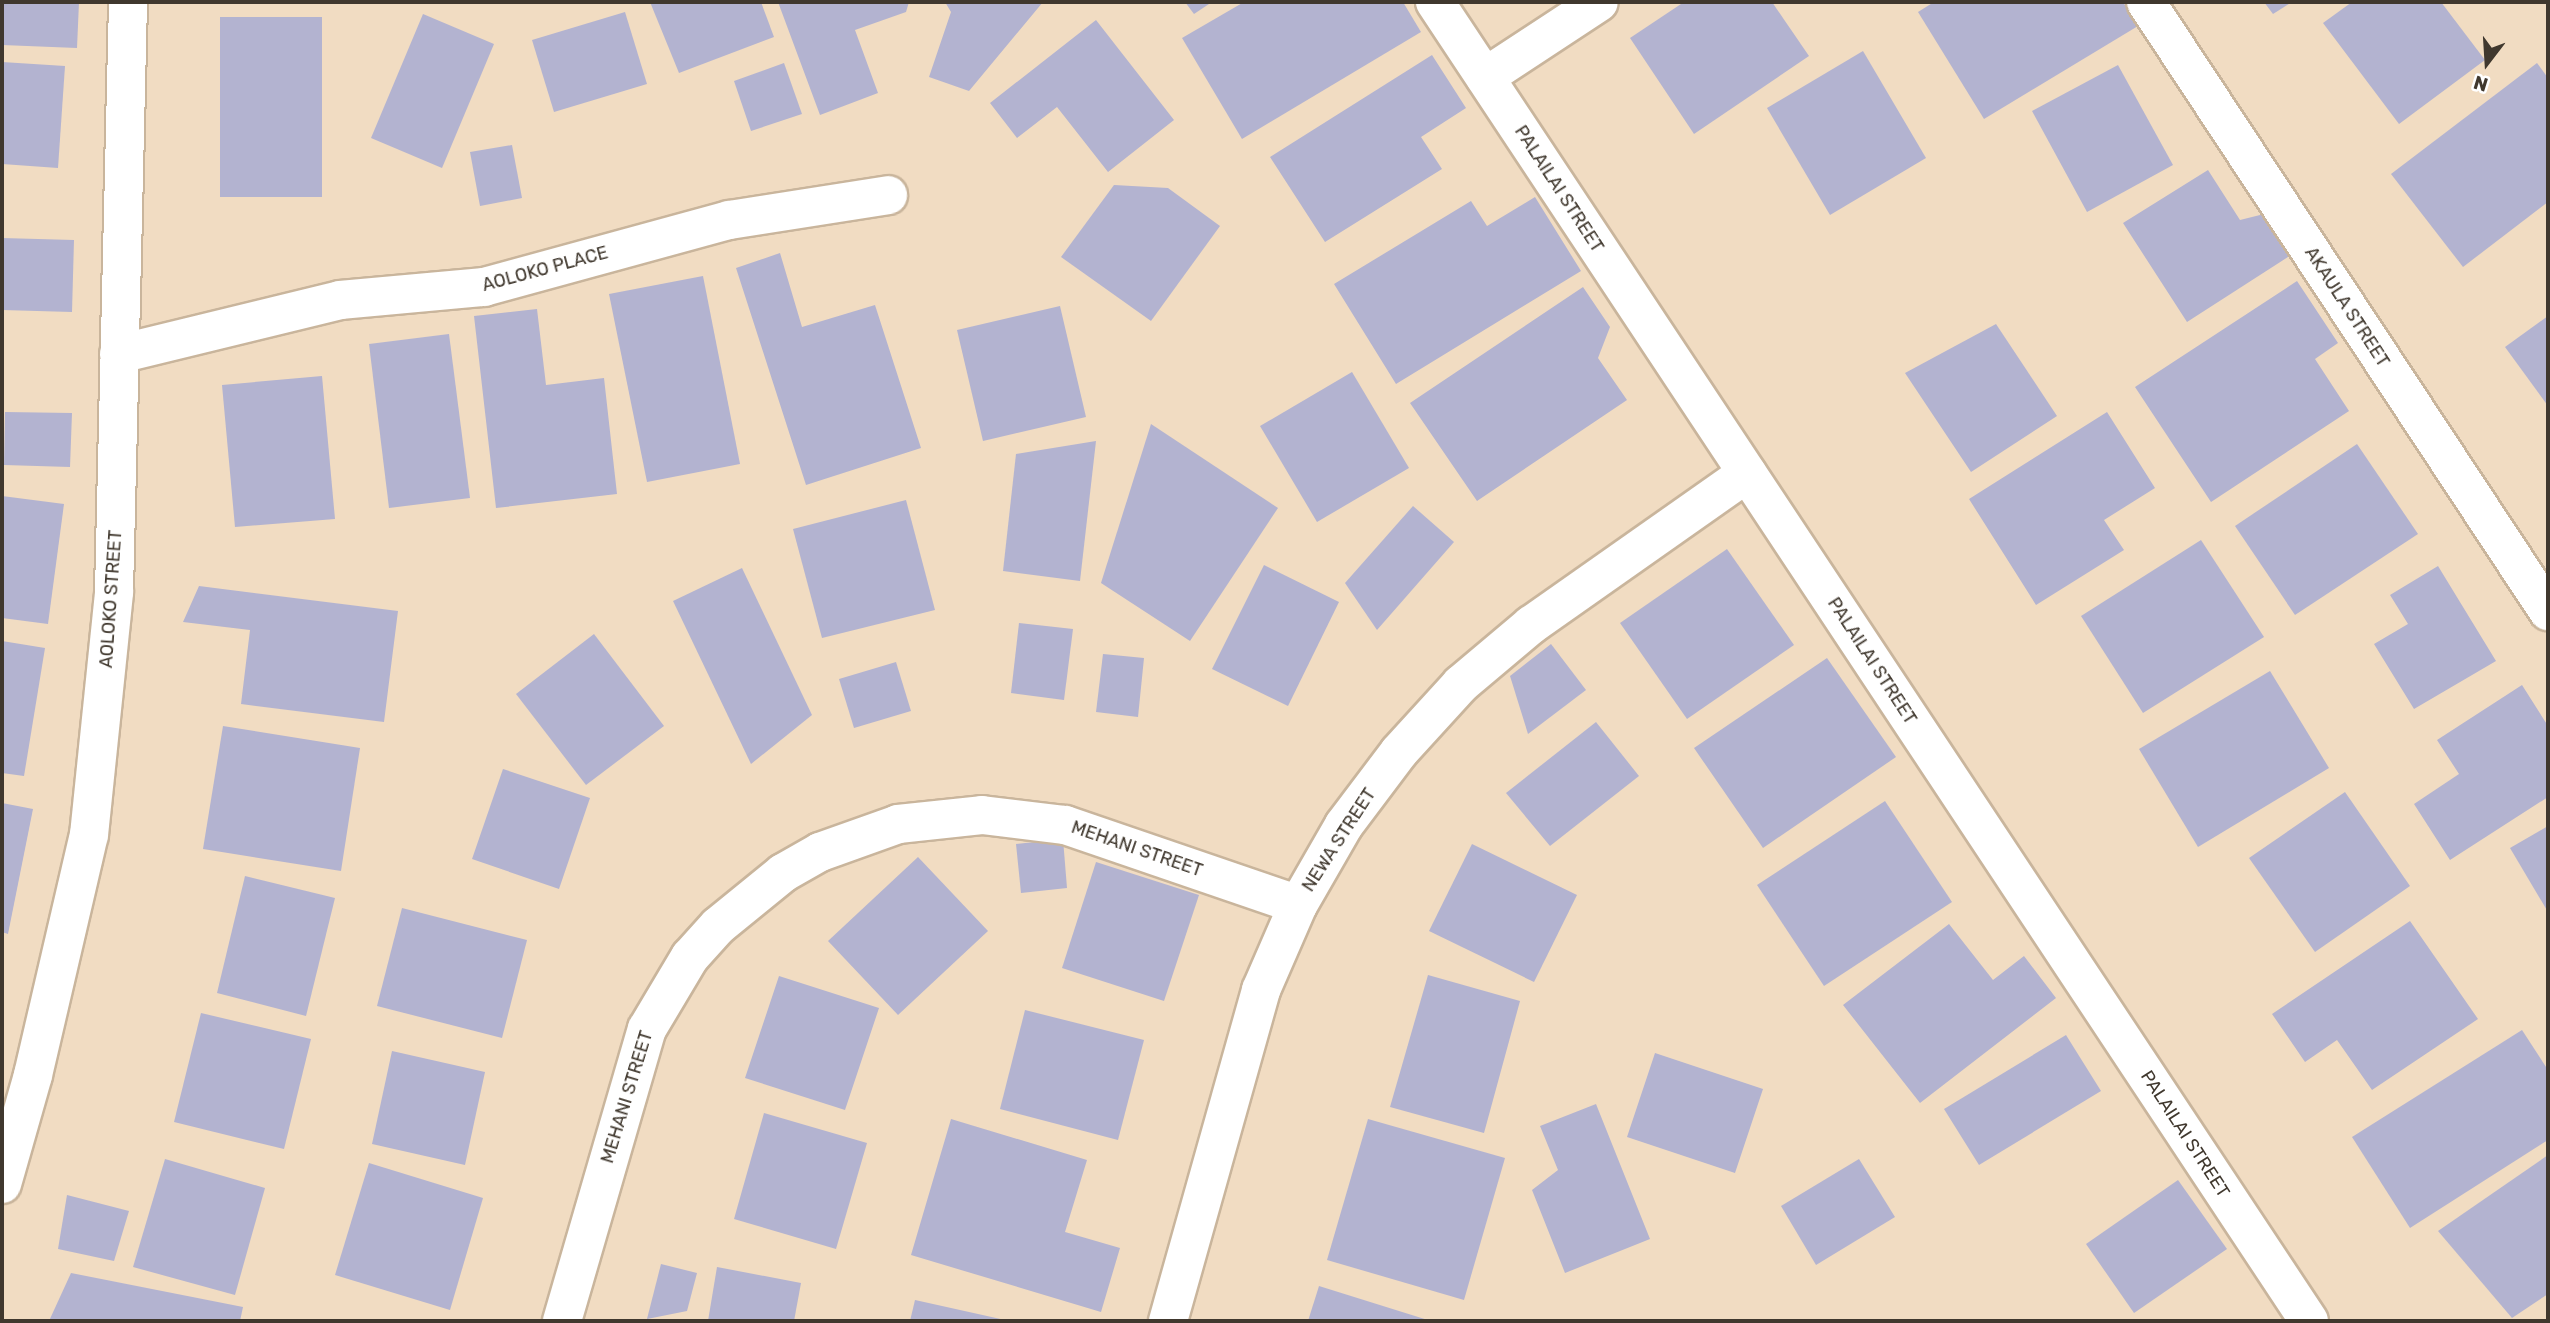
<!DOCTYPE html>
<style>
body{margin:0}
#map{position:relative;width:2550px;height:1323px;overflow:hidden;background:#f1dcc2;font-family:Rubik,sans-serif}
div>[style]{position:absolute}
.building>*{inset:0;background:#b3b3d0}
.roads{filter:drop-shadow(2px 0 #c9b59c) drop-shadow(-2px 0 #c9b59c) drop-shadow(0 2px #c9b59c) drop-shadow(0 -2px #c9b59c)}
.minor>*{height:38px;margin:-19px;padding:0 19px;transform-origin:19px;border-radius:19px;background:#fff}
span{translate:-50% -50%;white-space:nowrap;text-align:center;line-height:1.15;-webkit-text-stroke:5px #fff;paint-order:stroke}
.street-label{font-size:18px;color:#40382e}
.frame{position:absolute;inset:0;border:4px solid #40382e;pointer-events:none}
.north{position:absolute;left:2452px;top:28px;width:70px;height:70px;-webkit-text-stroke:5px #fff;paint-order:stroke;rotate:197deg;font-size:19px;font-weight:700;line-height:28px;text-align:center;color:#40382e}
.north::after{content:'';display:block;margin:auto;width:24px;height:32px;background:#40382e;clip-path:polygon(50% 0,100% 100%,50% 72%,0 100%)}
</style>
<div id="map">
<div class="building">
<div style="clip-path:polygon(2px 2px,79px 2px,77px 48px,2px 45px)"></div>
<div style="clip-path:polygon(650px 2px,761px 2px,774px 37px,679px 73px)"></div>
<div style="clip-path:polygon(778px 2px,909px 2px,906px 12px,855px 30px,878px 93px,820px 115px)"></div>
<div style="clip-path:polygon(945px 2px,1043px 2px,969px 91px,929px 77px,951px 12px)"></div>
<div style="clip-path:polygon(1185px 2px,1212px 2px,1194px 14px)"></div>
<div style="clip-path:polygon(1244px 2px,1403px 2px,1421px 32px,1242px 139px,1182px 38px)"></div>
<div style="clip-path:polygon(1684px 2px,1772px 2px,1809px 56px,1694px 134px,1630px 38px)"></div>
<div style="clip-path:polygon(1934px 2px,2123px 2px,2138px 26px,1984px 119px,1918px 12px)"></div>
<div style="clip-path:polygon(2264px 2px,2292px 2px,2273px 14px)"></div>
<div style="clip-path:polygon(2352px 2px,2441px 2px,2485px 60px,2399px 124px,2323px 23px)"></div>
<div style="clip-path:polygon(625px 12px,647px 84px,554px 112px,532px 40px)"></div>
<div style="clip-path:polygon(423px 14px,494px 44px,442px 168px,371px 138px)"></div>
<div style="clip-path:polygon(220px 17px,322px 17px,322px 197px,220px 197px)"></div>
<div style="clip-path:polygon(1096px 20px,1174px 120px,1108px 172px,1057px 107px,1017px 138px,990px 103px)"></div>
<div style="clip-path:polygon(1863px 51px,1926px 158px,1830px 215px,1767px 108px)"></div>
<div style="clip-path:polygon(1432px 55px,1466px 108px,1421px 137px,1442px 169px,1325px 242px,1270px 157px)"></div>
<div style="clip-path:polygon(2px 62px,65px 66px,58px 168px,2px 164px)"></div>
<div style="clip-path:polygon(784px 63px,802px 114px,751px 131px,734px 81px)"></div>
<div style="clip-path:polygon(2537px 63px,2548px 78px,2548px 202px,2463px 267px,2391px 174px)"></div>
<div style="clip-path:polygon(2118px 65px,2173px 165px,2087px 212px,2032px 111px)"></div>
<div style="clip-path:polygon(512px 145px,522px 198px,480px 206px,470px 152px)"></div>
<div style="clip-path:polygon(2208px 170px,2240px 220px,2264px 214px,2291px 255px,2187px 322px,2123px 223px)"></div>
<div style="clip-path:polygon(1114px 185px,1168px 188px,1220px 226px,1151px 321px,1061px 257px)"></div>
<div style="clip-path:polygon(1535px 197px,1581px 271px,1396px 384px,1334px 284px,1471px 201px,1487px 226px)"></div>
<div style="clip-path:polygon(2px 238px,74px 240px,72px 312px,2px 310px)"></div>
<div style="clip-path:polygon(780px 253px,802px 327px,875px 305px,921px 448px,806px 485px,736px 268px)"></div>
<div style="clip-path:polygon(703px 276px,740px 464px,647px 482px,609px 294px)"></div>
<div style="clip-path:polygon(2297px 281px,2338px 343px,2315px 359px,2349px 411px,2211px 502px,2135px 387px)"></div>
<div style="clip-path:polygon(1583px 287px,1610px 327px,1598px 358px,1627px 400px,1477px 501px,1410px 403px)"></div>
<div style="clip-path:polygon(1060px 306px,1086px 417px,983px 441px,957px 330px)"></div>
<div style="clip-path:polygon(537px 309px,546px 385px,604px 378px,617px 494px,496px 508px,474px 316px)"></div>
<div style="clip-path:polygon(2548px 316px,2548px 406px,2505px 347px)"></div>
<div style="clip-path:polygon(1996px 324px,2057px 416px,1971px 472px,1905px 373px)"></div>
<div style="clip-path:polygon(449px 334px,470px 498px,389px 508px,369px 344px)"></div>
<div style="clip-path:polygon(1352px 372px,1409px 468px,1317px 522px,1260px 426px)"></div>
<div style="clip-path:polygon(322px 376px,335px 519px,235px 527px,222px 385px)"></div>
<div style="clip-path:polygon(5px 412px,72px 413px,70px 467px,4px 465px)"></div>
<div style="clip-path:polygon(2107px 412px,2155px 488px,2104px 520px,2124px 550px,2036px 605px,1969px 499px)"></div>
<div style="clip-path:polygon(1151px 424px,1278px 508px,1190px 641px,1101px 583px)"></div>
<div style="clip-path:polygon(1096px 441px,1080px 581px,1003px 571px,1016px 454px)"></div>
<div style="clip-path:polygon(2357px 444px,2418px 534px,2295px 615px,2235px 526px)"></div>
<div style="clip-path:polygon(2px 496px,64px 504px,48px 624px,2px 618px)"></div>
<div style="clip-path:polygon(906px 500px,935px 610px,822px 638px,793px 529px)"></div>
<div style="clip-path:polygon(1413px 506px,1454px 542px,1377px 630px,1345px 583px)"></div>
<div style="clip-path:polygon(2201px 540px,2264px 637px,2143px 713px,2081px 616px)"></div>
<div style="clip-path:polygon(1727px 549px,1794px 645px,1687px 719px,1620px 623px)"></div>
<div style="clip-path:polygon(1264px 565px,1339px 602px,1288px 706px,1212px 669px)"></div>
<div style="clip-path:polygon(2438px 566px,2496px 661px,2414px 709px,2374px 644px,2408px 624px,2390px 595px)"></div>
<div style="clip-path:polygon(742px 568px,812px 715px,751px 764px,673px 601px)"></div>
<div style="clip-path:polygon(199px 586px,398px 611px,384px 722px,241px 704px,250px 630px,183px 622px)"></div>
<div style="clip-path:polygon(1019px 623px,1073px 629px,1064px 700px,1011px 693px)"></div>
<div style="clip-path:polygon(594px 634px,664px 726px,586px 785px,516px 694px)"></div>
<div style="clip-path:polygon(2px 641px,45px 648px,24px 776px,2px 773px)"></div>
<div style="clip-path:polygon(1551px 644px,1586px 690px,1528px 734px,1510px 676px)"></div>
<div style="clip-path:polygon(1103px 654px,1144px 658px,1138px 717px,1096px 712px)"></div>
<div style="clip-path:polygon(1827px 658px,1896px 757px,1763px 848px,1694px 748px)"></div>
<div style="clip-path:polygon(896px 662px,911px 711px,854px 728px,839px 679px)"></div>
<div style="clip-path:polygon(2270px 671px,2329px 768px,2198px 847px,2139px 749px)"></div>
<div style="clip-path:polygon(2522px 685px,2548px 726px,2548px 797px,2450px 860px,2414px 804px,2459px 774px,2437px 740px)"></div>
<div style="clip-path:polygon(1596px 722px,1639px 776px,1550px 846px,1506px 793px)"></div>
<div style="clip-path:polygon(223px 726px,360px 748px,341px 871px,203px 849px)"></div>
<div style="clip-path:polygon(503px 769px,590px 798px,559px 889px,472px 859px)"></div>
<div style="clip-path:polygon(2345px 792px,2410px 886px,2315px 952px,2249px 858px)"></div>
<div style="clip-path:polygon(1885px 801px,1952px 902px,1824px 986px,1757px 885px)"></div>
<div style="clip-path:polygon(2px 803px,33px 809px,8px 934px,2px 932px)"></div>
<div style="clip-path:polygon(2548px 826px,2548px 912px,2510px 848px)"></div>
<div style="clip-path:polygon(1063px 839px,1067px 888px,1021px 893px,1016px 844px)"></div>
<div style="clip-path:polygon(1472px 844px,1577px 895px,1534px 982px,1429px 931px)"></div>
<div style="clip-path:polygon(918px 857px,988px 931px,898px 1015px,828px 941px)"></div>
<div style="clip-path:polygon(1096px 862px,1199px 895px,1164px 1001px,1062px 968px)"></div>
<div style="clip-path:polygon(245px 876px,335px 898px,306px 1016px,217px 993px)"></div>
<div style="clip-path:polygon(402px 908px,527px 940px,502px 1038px,377px 1006px)"></div>
<div style="clip-path:polygon(2410px 921px,2478px 1019px,2372px 1090px,2337px 1040px,2305px 1062px,2272px 1014px)"></div>
<div style="clip-path:polygon(1949px 924px,1993px 980px,2024px 956px,2056px 998px,1920px 1103px,1843px 1005px)"></div>
<div style="clip-path:polygon(1428px 975px,1520px 1001px,1484px 1133px,1390px 1107px)"></div>
<div style="clip-path:polygon(779px 976px,879px 1008px,845px 1110px,745px 1078px)"></div>
<div style="clip-path:polygon(1025px 1010px,1144px 1040px,1118px 1140px,1000px 1109px)"></div>
<div style="clip-path:polygon(201px 1013px,311px 1039px,284px 1149px,174px 1122px)"></div>
<div style="clip-path:polygon(2522px 1030px,2548px 1070px,2548px 1140px,2410px 1228px,2352px 1137px)"></div>
<div style="clip-path:polygon(2066px 1035px,2101px 1091px,1979px 1165px,1944px 1109px)"></div>
<div style="clip-path:polygon(392px 1051px,485px 1072px,465px 1165px,372px 1144px)"></div>
<div style="clip-path:polygon(1655px 1053px,1763px 1089px,1735px 1173px,1627px 1137px)"></div>
<div style="clip-path:polygon(1596px 1104px,1650px 1239px,1565px 1273px,1532px 1190px,1558px 1170px,1540px 1126px)"></div>
<div style="clip-path:polygon(764px 1113px,867px 1143px,836px 1249px,734px 1219px)"></div>
<div style="clip-path:polygon(951px 1119px,1087px 1160px,1065px 1232px,1120px 1248px,1101px 1312px,911px 1255px)"></div>
<div style="clip-path:polygon(1368px 1119px,1505px 1158px,1464px 1300px,1327px 1260px)"></div>
<div style="clip-path:polygon(2548px 1155px,2548px 1294px,2512px 1318px,2438px 1231px)"></div>
<div style="clip-path:polygon(165px 1159px,265px 1188px,235px 1295px,133px 1267px)"></div>
<div style="clip-path:polygon(1859px 1159px,1895px 1217px,1816px 1265px,1781px 1206px)"></div>
<div style="clip-path:polygon(369px 1163px,483px 1198px,450px 1310px,335px 1275px)"></div>
<div style="clip-path:polygon(2178px 1180px,2227px 1249px,2134px 1313px,2086px 1244px)"></div>
<div style="clip-path:polygon(67px 1195px,129px 1211px,114px 1261px,58px 1249px)"></div>
<div style="clip-path:polygon(661px 1264px,697px 1273px,687px 1311px,647px 1319px)"></div>
<div style="clip-path:polygon(717px 1267px,801px 1283px,794px 1321px,708px 1321px)"></div>
<div style="clip-path:polygon(71px 1273px,243px 1307px,240px 1321px,49px 1321px)"></div>
<div style="clip-path:polygon(1319px 1286px,1431px 1321px,1308px 1321px)"></div>
<div style="clip-path:polygon(915px 1300px,1005px 1320px,1005px 1321px,910px 1321px)"></div>
</div>
<div class="roads">
<div class="minor">
<div style="left:1435px;top:2px;width:1582px;rotate:56.47deg"></div>
<div style="left:2146px;top:2px;width:730px;rotate:56.57deg"></div>
<div style="left:1485px;top:77px;width:136px;rotate:-33.3deg"></div>
<div style="left:119px;top:354px;width:228px;rotate:-13.7deg"></div>
<div style="left:340px;top:300px;width:145px;rotate:-5.2deg"></div>
<div style="left:484px;top:287px;width:254px;rotate:-15.3deg"></div>
<div style="left:729px;top:220px;width:161px;rotate:-8.9deg"></div>
<div style="left:2px;top:1184px;width:113px;rotate:-74.1deg"></div>
<div style="left:33px;top:1075px;width:246px;rotate:-76.9deg"></div>
<div style="left:89px;top:835px;width:244px;rotate:-84.1deg"></div>
<div style="left:114px;top:592px;width:590px;rotate:-88.64deg"></div>
<div style="left:562px;top:1321px;width:304px;rotate:-73.8deg"></div>
<div style="left:647px;top:1029px;width:84px;rotate:-59.2deg"></div>
<div style="left:690px;top:957px;width:42px;rotate:-47.9deg"></div>
<div style="left:718px;top:926px;width:84px;rotate:-39.2deg"></div>
<div style="left:783px;top:873px;width:43px;rotate:-29.6deg"></div>
<div style="left:820px;top:852px;width:83px;rotate:-19.7deg"></div>
<div style="left:898px;top:824px;width:84px;rotate:-6.1deg"></div>
<div style="left:982px;top:815px;width:84px;rotate:6.9deg"></div>
<div style="left:1065px;top:825px;width:246px;rotate:18.9deg"></div>
<div style="left:1168px;top:1321px;width:344px;rotate:-74.3deg"></div>
<div style="left:1261px;top:990px;width:93px;rotate:-66.5deg"></div>
<div style="left:1298px;top:905px;width:92px;rotate:-60.1deg"></div>
<div style="left:1344px;top:825px;width:91px;rotate:-53deg"></div>
<div style="left:1399px;top:752px;width:92px;rotate:-47.6deg"></div>
<div style="left:1461px;top:684px;width:92px;rotate:-40.1deg"></div>
<div style="left:1531px;top:625px;width:264px;rotate:-35.1deg"></div>
</div>
</div>
<div class="street-label">
<span style="left:1559px;top:189px;rotate:57deg">PALAILAI STREET</span>
<span style="left:545px;top:269px;rotate:-15deg">AOLOKO PLACE</span>
<span style="left:2347px;top:307px;rotate:57deg">AKAULA STREET</span>
<span style="left:111px;top:599px;rotate:-86deg">AOLOKO STREET</span>
<span style="left:1872px;top:661px;rotate:57deg">PALAILAI STREET</span>
<span style="left:1339px;top:840px;rotate:-57deg">NEWA STREET</span>
<span style="left:1137px;top:849px;rotate:19deg">MEHANI STREET</span>
<span style="left:627px;top:1097px;rotate:-73deg">MEHANI STREET</span>
<span style="left:2185px;top:1134px;rotate:57deg">PALAILAI STREET</span>
</div>
<div class="frame"></div>
<div class="north">N</div>
</div>
